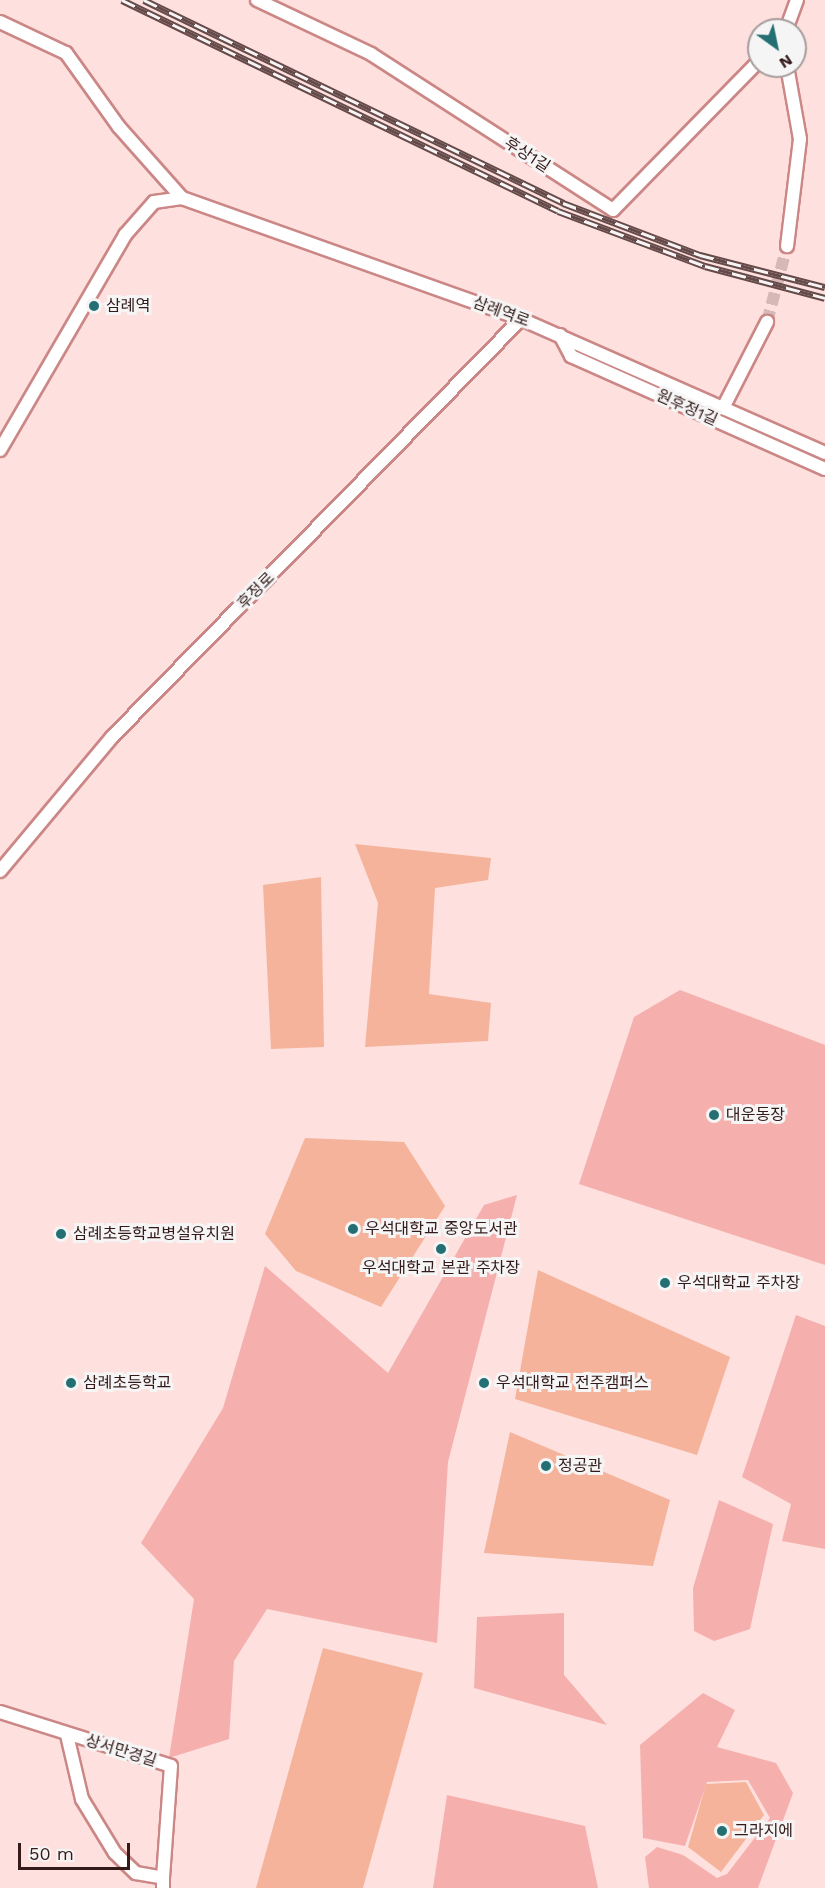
<!DOCTYPE html>
<meta charset="utf-8">
<style>
body{margin:0}
#map{position:relative;width:825px;height:1888px;overflow:hidden;background:#fee0de;font-family:"Work Sans","Noto Sans KR",sans-serif}
div>[style]{position:absolute}
.green>*{inset:0;background:#f5b0ae}
.building>*{inset:0;background:#f5b39b}
.street-tunnel>*{height:12px;margin-top:-6px;transform-origin:0;background:repeating-linear-gradient(90deg,#d6b8b7 0 12px,transparent 0 18px)}
.roads{filter:drop-shadow(2px 0 #cb8786) drop-shadow(-2px 0 #cb8786) drop-shadow(0 2px #cb8786) drop-shadow(0 -2px #cb8786)}
.street>*{height:12px;margin:-6px;padding:0 6px;transform-origin:6px;border-radius:6px;background:#fff}
.rail>*{height:7px;margin-top:-3.5px;transform-origin:0;background:repeating-linear-gradient(90deg,#f5f5f5 0 14px,#654a4a 0 28px);box-sizing:border-box;border-block:2px solid #654a4a}
.dots>*{width:16px;height:16px;translate:-50% -50%;box-sizing:border-box;border:3px solid #f5f5f5;border-radius:50%}
span{translate:-50% -50%;white-space:nowrap;text-align:center;line-height:1.15;-webkit-text-stroke:6px #f5f5f5;paint-order:stroke}
.street-label{font-size:16px;color:#341a1a}
.poi-label{font-size:16px;color:#341a1a}
.left{translate:0 -50%;text-align:left}
.north{position:absolute;left:747px;top:18px;width:60px;height:60px;box-sizing:border-box;background:#f5f5f5;border:2px solid #a89d9d;border-radius:50%;rotate:147deg;font-size:16px;font-weight:700;line-height:24px;text-align:center;color:#341a1a}
.north::after{content:'';display:block;margin:auto;width:21px;height:27px;background:#246f73;clip-path:polygon(50% 0,100% 100%,50% 72%,0 100%)}
.scale{position:absolute;left:18px;top:1843px;width:112px;height:27px;box-sizing:border-box;border:3px solid #341a1a;border-top:0;padding-left:8px;font-size:18px;line-height:21px;white-space:nowrap;color:#341a1a;-webkit-text-stroke:4px #f5f5f5;paint-order:stroke}
</style>
<div id="map">
<div class="green">
<div style="clip-path:polygon(680px 990px,825px 1045px,825px 1265px,579px 1184px,634px 1017px)"></div>
<div style="clip-path:polygon(517px 1195px,448px 1462px,437px 1643px,267px 1609px,234px 1661px,229px 1739px,169px 1758px,194px 1599px,141px 1543px,223px 1408px,265px 1266px,388px 1373px,484px 1205px)"></div>
<div style="clip-path:polygon(796px 1315px,825px 1326px,825px 1549px,782px 1541px,791px 1504px,742px 1477px)"></div>
<div style="clip-path:polygon(719px 1500px,773px 1524px,750px 1629px,714px 1641px,694px 1631px,693px 1588px)"></div>
<div style="clip-path:polygon(564px 1613px,564px 1675px,607px 1725px,474px 1688px,477px 1617px)"></div>
<div style="clip-path:polygon(703px 1693px,735px 1710px,717px 1747px,776px 1763px,793px 1793px,758px 1888px,649px 1888px,645px 1857px,657px 1847px,683px 1855px,717px 1878px,727px 1874px,770px 1818px,748px 1780px,707px 1782px,685px 1846px,643px 1838px,640px 1745px)"></div>
<div style="clip-path:polygon(447px 1795px,585px 1826px,598px 1888px,433px 1888px)"></div>
</div>
<div class="building">
<div style="clip-path:polygon(355px 844px,491px 858px,488px 880px,435px 888px,429px 994px,491px 1003px,488px 1041px,365px 1047px,378px 903px)"></div>
<div style="clip-path:polygon(321px 877px,324px 1047px,271px 1049px,263px 885px)"></div>
<div style="clip-path:polygon(305px 1138px,404px 1142px,445px 1206px,381px 1307px,296px 1271px,265px 1234px)"></div>
<div style="clip-path:polygon(538px 1270px,730px 1357px,697px 1455px,515px 1399px)"></div>
<div style="clip-path:polygon(510px 1432px,670px 1500px,653px 1566px,484px 1553px)"></div>
<div style="clip-path:polygon(323px 1648px,423px 1673px,363px 1888px,256px 1888px)"></div>
<div style="clip-path:polygon(746px 1782px,764px 1815px,721px 1872px,688px 1847px,706px 1784px)"></div>
</div>
<div class="street-tunnel">
<div style="left:767px;top:322px;width:79px;rotate:-75.3deg"></div>
</div>
<div class="roads">
<div class="street">
<div style="left:257px;top:0;width:126px;rotate:25.3deg"></div>
<div style="left:371px;top:54px;width:288px;rotate:32.8deg"></div>
<div style="left:613px;top:210px;width:209px;rotate:-45.6deg"></div>
<div style="left:0;top:22px;width:73px;rotate:25.2deg"></div>
<div style="left:66px;top:53px;width:91px;rotate:54.4deg"></div>
<div style="left:119px;top:127px;width:95px;rotate:48.4deg"></div>
<div style="left:786px;top:30px;width:32px;rotate:-70deg"></div>
<div style="left:787px;top:66px;width:74px;rotate:79.9deg"></div>
<div style="left:800px;top:139px;width:108px;rotate:96.9deg"></div>
<div style="left:560px;top:335px;width:24px;rotate:62deg"></div>
<div style="left:571px;top:356px;width:278px;rotate:24deg"></div>
<div style="left:723px;top:408px;width:111px;rotate:23.8deg"></div>
<div style="left:0;top:450px;width:249px;rotate:-59.8deg"></div>
<div style="left:125px;top:235px;width:44px;rotate:-48.7deg"></div>
<div style="left:154px;top:202px;width:28px;rotate:-8deg"></div>
<div style="left:182px;top:198px;width:360px;rotate:19.6deg"></div>
<div style="left:521px;top:319px;width:221px;rotate:23.8deg"></div>
<div style="left:723px;top:408px;width:97px;rotate:-62.9deg"></div>
<div style="left:0;top:871px;width:175px;rotate:-50.1deg"></div>
<div style="left:112px;top:737px;width:585px;rotate:-45.62deg"></div>
<div style="left:0;top:1712px;width:179px;rotate:17.5deg"></div>
<div style="left:171px;top:1766px;width:112px;rotate:94.1deg"></div>
<div style="left:67px;top:1735px;width:66px;rotate:76.8deg"></div>
<div style="left:82px;top:1799px;width:63px;rotate:58.6deg"></div>
<div style="left:115px;top:1853px;width:29px;rotate:44deg"></div>
<div style="left:136px;top:1873px;width:27px;rotate:10deg"></div>
<div style="left:163px;top:1878px;width:10px;rotate:90deg"></div>
</div>
</div>
<div class="rail">
<div style="left:122px;top:0;width:484px;rotate:25.8deg"></div>
<div style="left:558px;top:211px;width:157px;rotate:20.5deg"></div>
<div style="left:705px;top:266px;width:124px;rotate:14.9deg"></div>
<div style="left:144px;top:0;width:466px;rotate:25.8deg"></div>
<div style="left:563px;top:203px;width:147px;rotate:20.8deg"></div>
<div style="left:700px;top:255px;width:129px;rotate:14.4deg"></div>
</div>
<div class="dots">
<div style="left:94px;top:306px;background:#246f73"></div>
<div style="left:714px;top:1115px;background:#246f73"></div>
<div style="left:353px;top:1229px;background:#246f73"></div>
<div style="left:61px;top:1234px;background:#246f73"></div>
<div style="left:441px;top:1249px;background:#246f73"></div>
<div style="left:665px;top:1283px;background:#246f73"></div>
<div style="left:71px;top:1383px;background:#246f73"></div>
<div style="left:484px;top:1383px;background:#246f73"></div>
<div style="left:546px;top:1466px;background:#246f73"></div>
<div style="left:722px;top:1831px;background:#246f73"></div>
</div>
<div class="street-label">
<span style="left:527px;top:155px;rotate:33deg">후상1길</span>
<span style="left:501px;top:312px;rotate:20deg">삼례역로</span>
<span style="left:687px;top:408px;rotate:24deg">원후정1길</span>
<span style="left:256px;top:591px;rotate:-45deg">후정로</span>
<span style="left:121px;top:1751px;rotate:17deg">상서만경길</span>
</div>
<div class="poi-label">
<span class="left" style="left:106px;top:306px">삼례역</span>
<span class="left" style="left:726px;top:1115px">대운동장</span>
<span class="left" style="left:365px;top:1229px">우석대학교 중앙도서관</span>
<span class="left" style="left:73px;top:1234px">삼례초등학교병설유치원</span>
<span style="left:441px;top:1268px">우석대학교 본관 주차장</span>
<span class="left" style="left:677px;top:1283px">우석대학교 주차장</span>
<span class="left" style="left:83px;top:1383px">삼례초등학교</span>
<span class="left" style="left:496px;top:1383px">우석대학교 전주캠퍼스</span>
<span class="left" style="left:558px;top:1466px">정공관</span>
<span class="left" style="left:734px;top:1831px">그라지에</span>
</div>
<div class="north">N</div>
<div class="scale">50 m</div>
</div>
